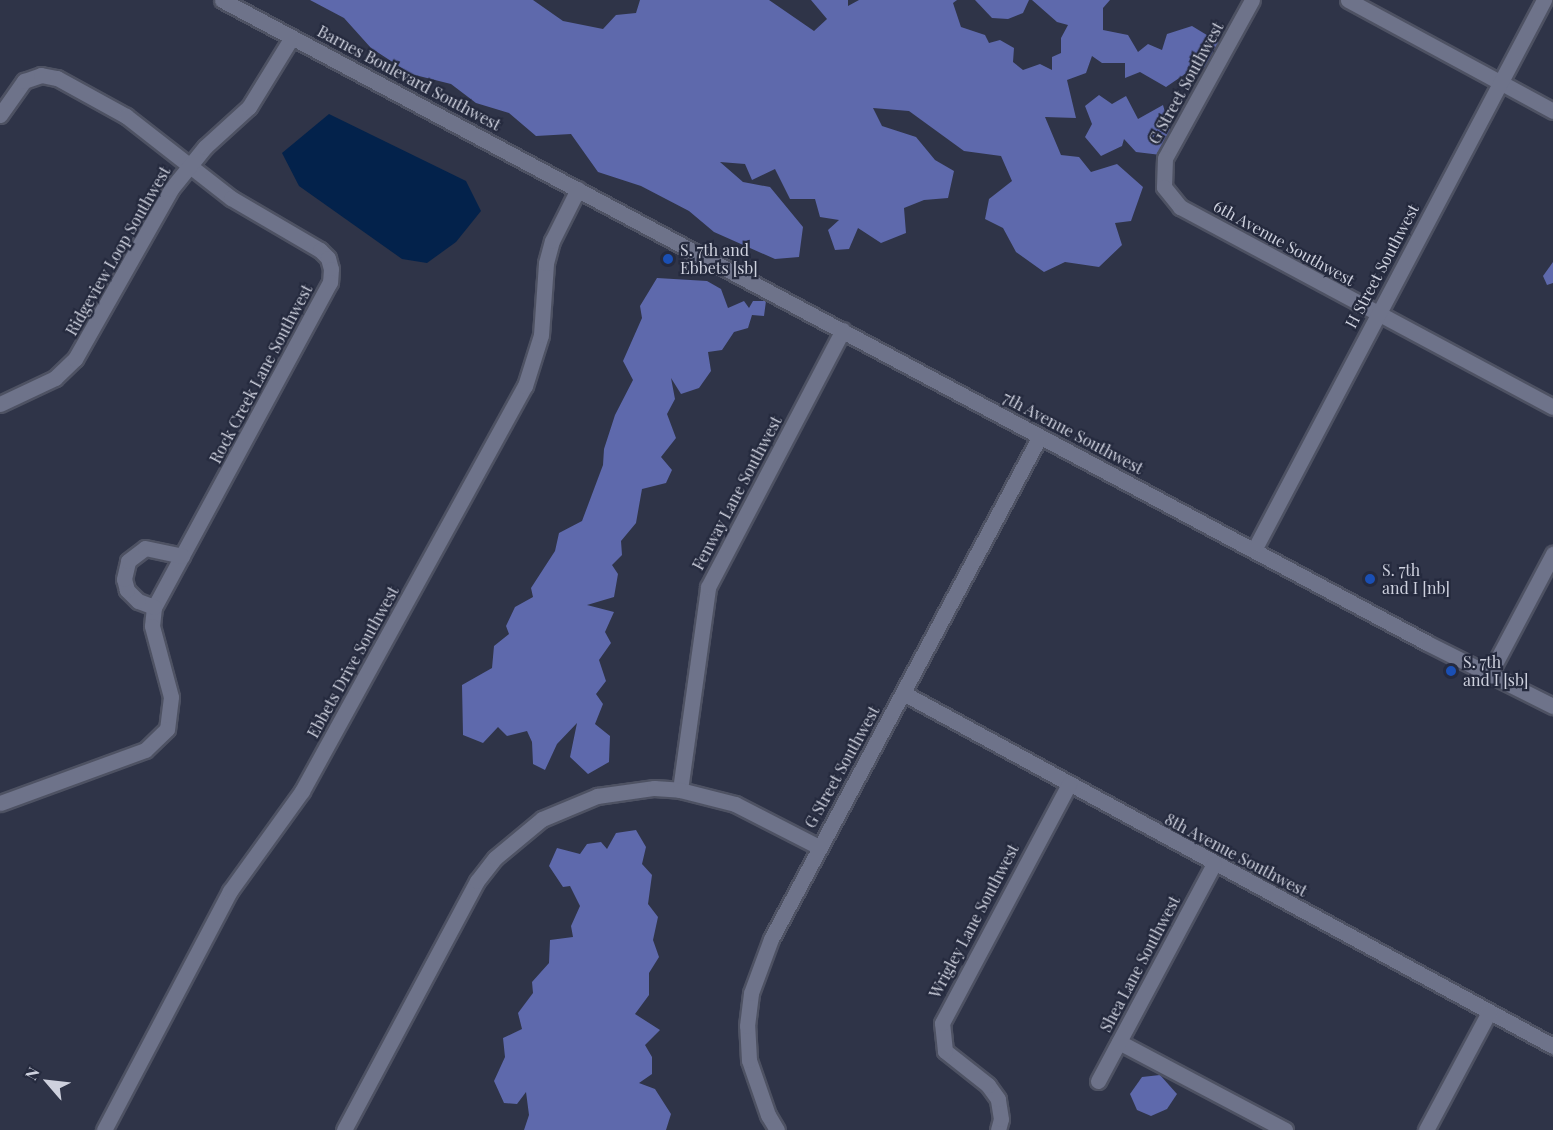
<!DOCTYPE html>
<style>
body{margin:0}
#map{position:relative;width:1553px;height:1130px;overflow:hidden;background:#2f3448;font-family:"Playfair Display",serif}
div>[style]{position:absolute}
.forest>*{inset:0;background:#5e69ac}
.water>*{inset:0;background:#03224b}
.roads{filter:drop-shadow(2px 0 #4e5263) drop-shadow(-2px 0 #4e5263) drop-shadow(0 2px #4e5263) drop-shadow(0 -2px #4e5263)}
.street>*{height:15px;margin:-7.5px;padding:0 7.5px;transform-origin:7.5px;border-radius:7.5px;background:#6e738a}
.secondary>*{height:15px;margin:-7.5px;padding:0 7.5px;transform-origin:7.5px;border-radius:7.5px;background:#6e738a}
.dots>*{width:16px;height:16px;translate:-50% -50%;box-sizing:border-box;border:3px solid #252a3e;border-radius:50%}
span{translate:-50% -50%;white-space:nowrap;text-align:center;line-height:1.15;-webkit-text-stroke:4.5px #252a3e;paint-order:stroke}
.street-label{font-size:16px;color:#ced1de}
.poi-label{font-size:16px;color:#ced1de}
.left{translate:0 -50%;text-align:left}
.north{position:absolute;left:18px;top:1052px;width:60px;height:60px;-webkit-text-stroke:4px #252a3e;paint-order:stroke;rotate:298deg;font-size:16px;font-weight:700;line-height:24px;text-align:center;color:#ced1de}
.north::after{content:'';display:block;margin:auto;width:21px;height:27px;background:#ced1de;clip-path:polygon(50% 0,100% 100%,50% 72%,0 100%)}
</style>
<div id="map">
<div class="forest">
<div style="clip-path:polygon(310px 0,533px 0,563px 21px,603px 29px,616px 15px,636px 13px,640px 0,769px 0,814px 31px,827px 19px,811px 0,848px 0,848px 6px,859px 0,957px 0,953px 3px,961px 27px,985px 35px,989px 43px,1000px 40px,1014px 48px,1013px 62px,1023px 70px,1040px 64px,1052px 70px,1052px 57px,1061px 53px,1061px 38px,1068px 25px,1057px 22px,1032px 0,1110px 0,1103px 8px,1103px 30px,1128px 35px,1138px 52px,1148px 44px,1162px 50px,1167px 34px,1192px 26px,1220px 43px,1208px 66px,1188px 72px,1166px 87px,1140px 72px,1125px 78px,1125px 63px,1102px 63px,1092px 56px,1086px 73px,1067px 80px,1076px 118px,1045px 117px,1061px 155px,1079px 157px,1091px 172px,1117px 164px,1143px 187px,1131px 221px,1115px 223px,1122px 245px,1099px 267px,1065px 262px,1044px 272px,1016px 252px,1003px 228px,985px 219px,989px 199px,1012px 181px,1001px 156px,964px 151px,909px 111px,873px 108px,882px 126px,916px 137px,935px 160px,954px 171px,948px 198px,924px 200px,904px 208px,906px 233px,881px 243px,858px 228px,849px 249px,835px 250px,828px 230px,839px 220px,820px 217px,815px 199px,790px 199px,775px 169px,752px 180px,745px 164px,720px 162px,743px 182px,770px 187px,803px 227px,799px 257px,775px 259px,714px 232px,689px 211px,641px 186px,598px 172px,571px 134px,536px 136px,509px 113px,476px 103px,451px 84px,411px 74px,371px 48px,344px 18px)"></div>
<div style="clip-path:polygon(975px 0,1029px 0,1023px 13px,1008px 19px,992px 18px)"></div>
<div style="clip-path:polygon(1099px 95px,1112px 104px,1126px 96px,1138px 119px,1163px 105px,1171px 133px,1161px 155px,1136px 152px,1124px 139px,1122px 146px,1101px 156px,1085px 137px,1092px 124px,1085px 106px)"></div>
<div style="clip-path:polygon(1553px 262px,1553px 283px,1547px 285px,1543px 276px)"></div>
<div style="clip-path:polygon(657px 278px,707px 281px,721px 289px,728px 308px,744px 301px,749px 308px,753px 301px,766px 301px,764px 316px,752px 315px,748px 328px,734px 332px,722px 350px,708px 352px,711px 371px,699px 388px,681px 394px,671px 378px,675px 399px,667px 414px,676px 438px,661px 457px,672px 470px,666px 483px,642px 489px,636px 523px,621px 541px,622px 555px,612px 565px,618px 574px,614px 597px,587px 605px,614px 612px,605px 632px,611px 643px,599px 660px,606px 681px,596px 694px,603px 704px,595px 724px,610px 736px,609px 762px,588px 774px,570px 757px,577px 723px,557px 744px,545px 770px,533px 764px,532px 742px,527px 731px,507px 736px,498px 727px,483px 743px,463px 735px,462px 685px,492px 668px,494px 646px,509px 634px,506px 626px,515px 607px,533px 597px,531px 588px,555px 551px,559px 533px,582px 521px,603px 465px,604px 449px,615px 415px,633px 380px,623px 361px,642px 318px,640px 306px)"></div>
<div style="clip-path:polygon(636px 830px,646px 847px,642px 864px,652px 875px,648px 904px,658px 917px,653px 940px,659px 957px,649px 973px,649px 995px,635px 1014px,660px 1030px,645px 1045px,652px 1057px,652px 1074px,639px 1083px,655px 1089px,671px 1114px,666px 1130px,524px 1130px,529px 1115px,526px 1092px,517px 1104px,504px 1103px,494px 1081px,505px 1057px,503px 1038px,522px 1029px,518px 1013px,533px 993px,532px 982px,549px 963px,550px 940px,573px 937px,571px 926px,580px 906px,570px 886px,563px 887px,549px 866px,557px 848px,580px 854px,587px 844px,601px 842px,607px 849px,616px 833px)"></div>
<div style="clip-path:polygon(1160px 1075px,1177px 1094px,1167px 1109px,1151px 1116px,1137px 1110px,1130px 1094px,1142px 1077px)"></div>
</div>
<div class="water">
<div style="clip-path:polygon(329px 114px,466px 181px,481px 211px,456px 242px,427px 263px,402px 259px,299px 186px,282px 153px)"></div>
</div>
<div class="roads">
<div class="street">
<div style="left:1252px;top:0;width:180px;rotate:118.8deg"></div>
<div style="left:1165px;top:158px;width:29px;rotate:92deg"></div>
<div style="left:1164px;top:187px;width:26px;rotate:51deg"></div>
<div style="left:1180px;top:207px;width:423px;rotate:28.2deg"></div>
<div style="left:1348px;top:0;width:233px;rotate:28.4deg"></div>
<div style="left:0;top:115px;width:42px;rotate:-54.8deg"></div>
<div style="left:24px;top:81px;width:18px;rotate:-19deg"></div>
<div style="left:41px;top:75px;width:16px;rotate:11deg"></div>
<div style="left:57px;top:78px;width:79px;rotate:28.8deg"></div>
<div style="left:126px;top:116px;width:133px;rotate:38deg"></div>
<div style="left:231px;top:198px;width:103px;rotate:30.3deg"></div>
<div style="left:320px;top:250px;width:11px;rotate:45deg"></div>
<div style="left:328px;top:258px;width:11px;rotate:75deg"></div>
<div style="left:331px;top:269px;width:13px;rotate:94deg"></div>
<div style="left:330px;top:282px;width:370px;rotate:118.4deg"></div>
<div style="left:154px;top:607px;width:19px;rotate:96deg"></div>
<div style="left:152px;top:626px;width:73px;rotate:75deg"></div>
<div style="left:171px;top:697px;width:32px;rotate:97deg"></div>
<div style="left:167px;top:729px;width:30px;rotate:136deg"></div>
<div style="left:145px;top:750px;width:154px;rotate:159.9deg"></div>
<div style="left:0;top:404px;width:61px;rotate:-25.3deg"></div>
<div style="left:55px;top:378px;width:28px;rotate:-44deg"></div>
<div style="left:75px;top:359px;width:195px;rotate:-60.5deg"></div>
<div style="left:171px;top:189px;width:54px;rotate:-51deg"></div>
<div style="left:205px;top:147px;width:59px;rotate:-42.3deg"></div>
<div style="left:249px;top:107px;width:82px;rotate:-58.4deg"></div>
<div style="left:1254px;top:550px;width:622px;rotate:-62.2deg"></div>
<div style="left:154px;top:607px;width:17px;rotate:-159deg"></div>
<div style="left:138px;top:601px;width:16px;rotate:-135deg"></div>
<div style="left:127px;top:590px;width:11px;rotate:-105deg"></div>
<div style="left:124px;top:579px;width:18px;rotate:-77deg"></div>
<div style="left:128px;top:561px;width:21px;rotate:-37deg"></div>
<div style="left:145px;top:548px;width:38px;rotate:12deg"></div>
<div style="left:1490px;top:673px;width:135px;rotate:-62.1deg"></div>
<div style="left:903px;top:693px;width:740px;rotate:28.51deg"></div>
<div style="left:680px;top:790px;width:205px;rotate:-82.1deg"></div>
<div style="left:708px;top:587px;width:290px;rotate:-62.3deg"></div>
<div style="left:1119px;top:1042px;width:188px;rotate:27.9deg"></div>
<div style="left:1098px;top:1081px;width:246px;rotate:-61.9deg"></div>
<div style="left:104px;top:1130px;width:270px;rotate:-62.2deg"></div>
<div style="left:230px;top:891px;width:123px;rotate:-54.2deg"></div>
<div style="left:302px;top:791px;width:462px;rotate:-61.2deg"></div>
<div style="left:525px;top:386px;width:53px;rotate:-72.6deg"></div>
<div style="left:541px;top:335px;width:72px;rotate:-86deg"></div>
<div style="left:546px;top:263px;width:23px;rotate:-75deg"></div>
<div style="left:552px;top:241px;width:58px;rotate:-63.4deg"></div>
<div style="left:344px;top:1130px;width:282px;rotate:-61.9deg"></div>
<div style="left:477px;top:881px;width:29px;rotate:-52deg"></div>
<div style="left:495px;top:858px;width:61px;rotate:-39.7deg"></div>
<div style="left:542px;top:819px;width:60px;rotate:-22.7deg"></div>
<div style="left:597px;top:796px;width:58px;rotate:-8deg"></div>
<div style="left:654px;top:788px;width:26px;rotate:4deg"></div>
<div style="left:680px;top:790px;width:57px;rotate:14.3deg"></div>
<div style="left:735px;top:804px;width:94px;rotate:27.1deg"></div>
<div style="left:777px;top:1130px;width:17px;rotate:-121deg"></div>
<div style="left:768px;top:1115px;width:58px;rotate:-109.1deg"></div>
<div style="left:749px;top:1060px;width:34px;rotate:-93deg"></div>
<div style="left:747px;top:1026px;width:33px;rotate:-83deg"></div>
<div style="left:751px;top:993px;width:58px;rotate:-69.7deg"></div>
<div style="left:771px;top:939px;width:570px;rotate:-61.86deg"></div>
<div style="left:998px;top:1130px;width:11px;rotate:-75deg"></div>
<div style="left:1001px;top:1119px;width:20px;rotate:-99deg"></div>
<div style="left:998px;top:1099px;width:17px;rotate:-126deg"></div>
<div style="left:988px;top:1085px;width:55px;rotate:-141.7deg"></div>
<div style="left:945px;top:1051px;width:28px;rotate:-96deg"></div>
<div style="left:942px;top:1023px;width:271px;rotate:-62deg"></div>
<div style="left:1426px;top:1130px;width:134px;rotate:-61.9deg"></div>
</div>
<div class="secondary">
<div style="left:222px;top:0;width:1366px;rotate:28.08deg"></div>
<div style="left:1427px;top:643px;width:141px;rotate:26.6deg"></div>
</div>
</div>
<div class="dots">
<div style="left:668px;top:259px;background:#1a4fb4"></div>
<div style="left:1370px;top:579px;background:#1a4fb4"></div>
<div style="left:1451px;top:671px;background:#1a4fb4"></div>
</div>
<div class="street-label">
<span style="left:409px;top:78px;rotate:28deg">Barnes Boulevard Southwest</span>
<span style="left:1186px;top:83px;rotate:-61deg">G Street Southwest</span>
<span style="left:1284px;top:243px;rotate:29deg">6th Avenue Southwest</span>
<span style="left:118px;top:251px;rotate:-60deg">Ridgeview Loop Southwest</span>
<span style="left:1382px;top:266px;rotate:-62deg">H Street Southwest</span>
<span style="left:261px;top:374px;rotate:-62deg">Rock Creek Lane Southwest</span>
<span style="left:1073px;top:433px;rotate:28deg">7th Avenue Southwest</span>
<span style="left:737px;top:493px;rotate:-62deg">Fenway Lane Southwest</span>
<span style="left:353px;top:662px;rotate:-61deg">Ebbets Drive Southwest</span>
<span style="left:842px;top:767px;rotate:-61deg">G Street Southwest</span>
<span style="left:1236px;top:855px;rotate:28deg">8th Avenue Southwest</span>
<span style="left:974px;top:921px;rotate:-62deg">Wrigley Lane Southwest</span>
<span style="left:1140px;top:964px;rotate:-62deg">Shea Lane Southwest</span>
</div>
<div class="poi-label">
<span class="left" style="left:680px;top:259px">S. 7th and<br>Ebbets [sb]</span>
<span class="left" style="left:1382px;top:579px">S. 7th<br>and I [nb]</span>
<span class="left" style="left:1463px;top:671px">S. 7th<br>and I [sb]</span>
</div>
<div class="north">N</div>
</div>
